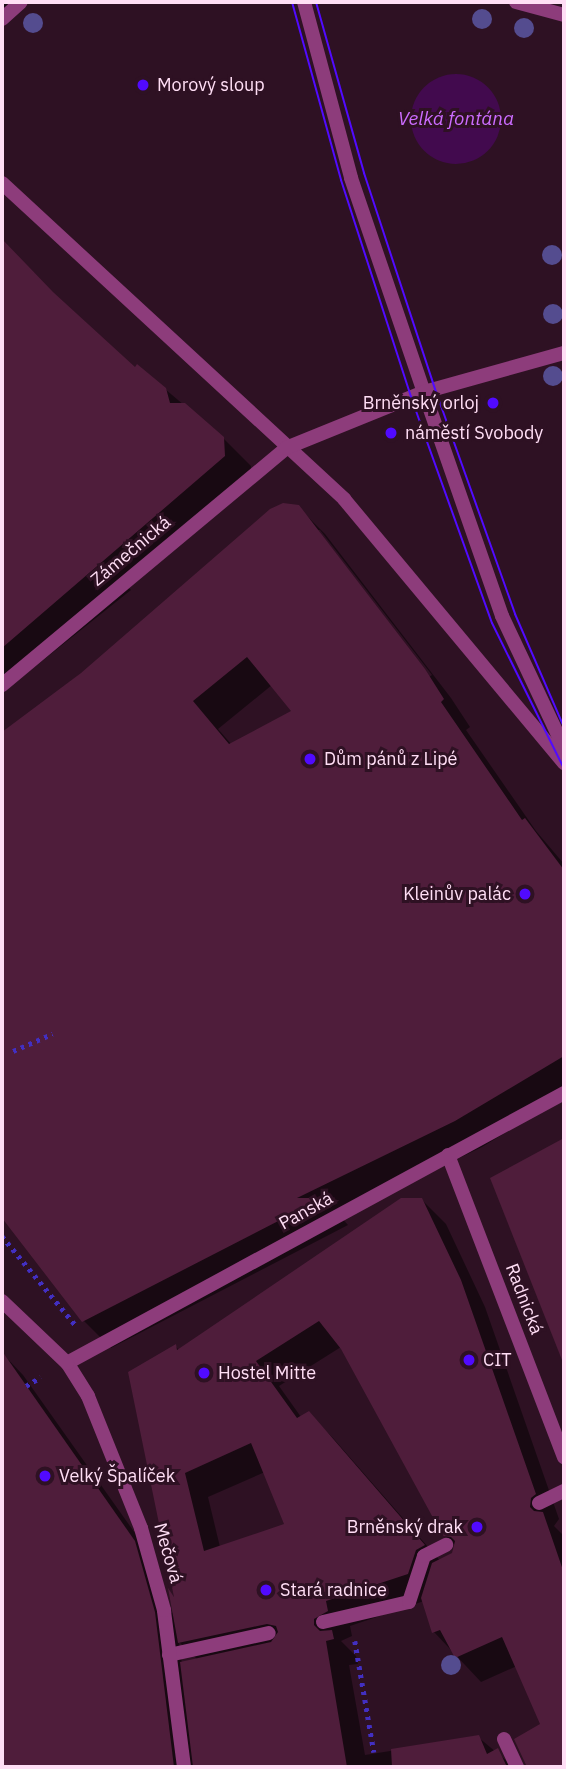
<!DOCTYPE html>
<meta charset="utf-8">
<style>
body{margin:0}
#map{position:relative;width:566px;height:1769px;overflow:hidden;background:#2e1123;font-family:"IBM Plex Sans",sans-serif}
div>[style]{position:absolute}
.water>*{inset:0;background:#420a4e}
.round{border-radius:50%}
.shadow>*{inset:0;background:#0007}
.building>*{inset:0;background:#4f1d3b}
.path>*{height:4.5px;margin-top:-2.25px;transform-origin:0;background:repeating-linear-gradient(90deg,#422fc2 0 3.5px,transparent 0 8.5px)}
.service>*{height:14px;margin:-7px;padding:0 7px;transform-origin:7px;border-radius:7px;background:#8d3c7b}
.pedestrian>*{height:14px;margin:-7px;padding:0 7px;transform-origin:7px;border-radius:7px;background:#8d3c7b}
.minor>*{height:14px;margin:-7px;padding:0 7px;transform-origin:7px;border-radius:7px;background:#8d3c7b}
.tram>*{height:2px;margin:-1px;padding:0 1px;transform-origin:1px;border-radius:1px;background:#510aff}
.trees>*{width:20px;height:20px;margin:-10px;border-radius:50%;background:#544c8f}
.dots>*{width:19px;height:19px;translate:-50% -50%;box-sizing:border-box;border:4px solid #2e1123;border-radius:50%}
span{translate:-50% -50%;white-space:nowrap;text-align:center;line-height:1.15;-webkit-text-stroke:6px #2e1123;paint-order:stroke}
.poi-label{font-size:18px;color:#ffdef5}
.left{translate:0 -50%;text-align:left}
.right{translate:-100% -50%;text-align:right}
.street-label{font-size:18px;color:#ffdef5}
.water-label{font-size:19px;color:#cc6cff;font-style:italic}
.frame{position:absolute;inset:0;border:4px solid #ffdef5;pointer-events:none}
</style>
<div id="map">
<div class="water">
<div class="round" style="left:411px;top:74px;width:90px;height:90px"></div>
</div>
<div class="shadow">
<div style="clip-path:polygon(2px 2px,13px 2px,2px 11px)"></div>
<div style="clip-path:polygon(2px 241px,59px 300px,135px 370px,165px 389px,223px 438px,251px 466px,251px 484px,129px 588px,131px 590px,2px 693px)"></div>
<div style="clip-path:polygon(evenodd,298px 507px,325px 534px,451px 698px,470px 727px,466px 730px,536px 831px,564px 864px,564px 1097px,482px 1147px,340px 1216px,348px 1225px,111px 1348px,84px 1321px,2px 1217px,2px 734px,298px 507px,315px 530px,320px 530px,432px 675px,429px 677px,315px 530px,298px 507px,272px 685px,294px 712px,232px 745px,218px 729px,272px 685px)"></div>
<div style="clip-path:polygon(564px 1140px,564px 1361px,492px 1179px)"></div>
<div style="clip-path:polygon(evenodd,421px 1199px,446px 1224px,485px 1307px,559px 1519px,554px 1526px,564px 1536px,564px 1767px,528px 1767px,517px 1739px,542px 1725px,517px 1666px,481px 1682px,434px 1632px,424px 1601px,350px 1626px,352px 1636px,341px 1641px,356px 1656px,358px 1664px,349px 1665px,365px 1755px,478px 1737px,514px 1767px,2px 1767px,2px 1353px,23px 1375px,159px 1567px,171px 1613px,174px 1612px,171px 1594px,176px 1599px,176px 1347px,179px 1350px,421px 1199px,341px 1347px,444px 1535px,455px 1546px,454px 1554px,442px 1563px,333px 1438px,308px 1413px,301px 1417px,279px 1386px,341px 1347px,421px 1199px,265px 1472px,286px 1525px,220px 1547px,208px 1497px,265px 1472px,421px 1199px,179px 1642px,198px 1660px,182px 1664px,179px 1642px)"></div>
</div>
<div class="building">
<div style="clip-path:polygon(2px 239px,53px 292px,135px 367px,137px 364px,166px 388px,170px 403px,185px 403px,224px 437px,225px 456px,2px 648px)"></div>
<div style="clip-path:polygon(evenodd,283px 503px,299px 505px,425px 669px,444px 699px,441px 702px,522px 820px,525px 818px,564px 870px,564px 1056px,455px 1121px,297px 1198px,323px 1198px,82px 1322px,2px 1218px,2px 732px,81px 673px,270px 509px,283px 503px,247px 657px,291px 711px,229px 744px,193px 701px,247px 657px)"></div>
<div style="clip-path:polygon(564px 1138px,564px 1359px,562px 1360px,490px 1178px)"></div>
<div style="clip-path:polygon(evenodd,401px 1198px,422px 1198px,461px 1280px,536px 1494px,531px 1498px,530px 1507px,534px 1511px,543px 1512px,564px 1573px,564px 1767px,527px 1767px,514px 1739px,540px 1724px,502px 1637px,455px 1658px,440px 1630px,432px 1633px,421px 1598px,432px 1563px,452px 1553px,455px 1541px,451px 1537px,443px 1536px,341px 1349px,319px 1321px,256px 1361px,297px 1418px,309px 1411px,425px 1545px,416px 1550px,408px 1574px,326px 1601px,328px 1611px,314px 1619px,314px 1625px,320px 1631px,332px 1630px,334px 1639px,326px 1641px,347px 1767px,193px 1767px,180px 1662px,271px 1642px,278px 1632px,276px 1626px,267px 1624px,178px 1643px,168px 1588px,174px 1597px,128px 1372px,176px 1344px,177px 1350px,401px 1198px,251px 1443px,284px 1524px,204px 1551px,185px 1473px,251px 1443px)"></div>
<div style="clip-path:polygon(2px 1351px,135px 1541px,155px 1612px,174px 1767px,2px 1767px)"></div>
<div style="clip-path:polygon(479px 1735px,487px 1754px,498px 1748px,507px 1767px,392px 1767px,391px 1749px)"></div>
</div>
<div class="path">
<div style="left:13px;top:1051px;width:43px;rotate:-23.6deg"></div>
<div style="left:2px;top:1236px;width:118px;rotate:50.5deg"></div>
<div style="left:26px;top:1386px;width:17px;rotate:-31deg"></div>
<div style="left:355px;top:1641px;width:113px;rotate:80.3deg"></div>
</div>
<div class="service">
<div style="left:539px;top:1503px;width:28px;rotate:-26deg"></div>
<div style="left:323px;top:1622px;width:88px;rotate:-13.1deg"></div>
<div style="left:409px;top:1602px;width:48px;rotate:-71.9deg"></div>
<div style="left:424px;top:1556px;width:25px;rotate:-27deg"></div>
<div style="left:169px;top:1655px;width:102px;rotate:-12.4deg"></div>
<div style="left:504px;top:1739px;width:31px;rotate:65deg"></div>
</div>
<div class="pedestrian">
<div style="left:304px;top:2px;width:182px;rotate:75deg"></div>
<div style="left:351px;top:178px;width:226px;rotate:71.2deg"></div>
<div style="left:424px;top:392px;width:237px;rotate:70.8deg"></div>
<div style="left:502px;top:616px;width:146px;rotate:64.8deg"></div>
<div style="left:516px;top:2px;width:50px;rotate:15.2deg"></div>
<div style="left:2px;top:19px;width:25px;rotate:-42deg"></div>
<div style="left:2px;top:183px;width:466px;rotate:42.7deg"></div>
<div style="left:344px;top:499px;width:344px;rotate:50.2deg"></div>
<div style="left:2px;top:685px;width:370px;rotate:-39.8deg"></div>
<div style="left:286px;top:448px;width:149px;rotate:-22.1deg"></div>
<div style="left:424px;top:392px;width:145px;rotate:-15.6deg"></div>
<div style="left:448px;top:1155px;width:324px;rotate:69deg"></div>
<div style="left:184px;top:1767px;width:158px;rotate:-97.3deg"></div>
<div style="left:164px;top:1610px;width:85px;rotate:-105.7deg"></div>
<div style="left:141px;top:1528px;width:142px;rotate:-111.9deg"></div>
<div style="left:88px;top:1396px;width:39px;rotate:-122deg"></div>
<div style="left:67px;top:1363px;width:566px;rotate:-28.51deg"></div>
</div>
<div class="minor">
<div style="left:2px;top:1301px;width:90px;rotate:43.6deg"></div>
</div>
<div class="tram">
<div style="left:292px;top:2px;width:185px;rotate:74.6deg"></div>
<div style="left:341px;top:180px;width:228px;rotate:72.1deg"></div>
<div style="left:411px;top:397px;width:240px;rotate:70.3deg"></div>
<div style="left:492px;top:623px;width:163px;rotate:63.7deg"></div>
<div style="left:316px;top:2px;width:178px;rotate:74.3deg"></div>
<div style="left:364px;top:173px;width:227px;rotate:71.8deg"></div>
<div style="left:435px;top:389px;width:239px;rotate:70.4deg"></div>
<div style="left:515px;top:614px;width:123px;rotate:66.6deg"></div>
</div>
<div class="trees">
<div style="left:482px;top:19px"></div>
<div style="left:33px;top:23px"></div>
<div style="left:524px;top:28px"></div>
<div style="left:552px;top:255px"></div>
<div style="left:553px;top:314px"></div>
<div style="left:553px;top:376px"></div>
<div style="left:451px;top:1665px"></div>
</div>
<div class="dots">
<div style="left:143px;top:85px;background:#510aff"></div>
<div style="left:493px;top:403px;background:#510aff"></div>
<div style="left:391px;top:433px;background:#510aff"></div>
<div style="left:310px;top:759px;background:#510aff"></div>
<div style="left:525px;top:894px;background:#510aff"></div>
<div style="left:469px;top:1360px;background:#510aff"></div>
<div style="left:204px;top:1373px;background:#510aff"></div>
<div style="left:45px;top:1476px;background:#510aff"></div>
<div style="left:477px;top:1527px;background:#510aff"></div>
<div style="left:266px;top:1590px;background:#510aff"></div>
</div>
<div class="poi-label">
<span class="left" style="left:157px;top:85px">Morový sloup</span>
<span class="right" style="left:479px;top:403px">Brněnský orloj</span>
<span class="left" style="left:405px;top:433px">náměstí Svobody</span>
<span class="left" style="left:324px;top:759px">Dům pánů z Lipé</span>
<span class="right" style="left:511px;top:894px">Kleinův palác</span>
<span class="left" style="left:483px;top:1360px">CIT</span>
<span class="left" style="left:218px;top:1373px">Hostel Mitte</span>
<span class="left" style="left:59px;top:1476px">Velký Špalíček</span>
<span class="right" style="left:463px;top:1527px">Brněnský drak</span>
<span class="left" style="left:280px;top:1590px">Stará radnice</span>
</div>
<div class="street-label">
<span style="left:131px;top:551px;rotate:-40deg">Zámečnická</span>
<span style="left:306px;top:1211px;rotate:-29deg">Panská</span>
<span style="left:524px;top:1299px;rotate:69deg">Radnická</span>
<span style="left:168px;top:1553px;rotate:74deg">Mečová</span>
</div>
<div class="water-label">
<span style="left:456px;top:119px">Velká fontána</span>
</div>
<div class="frame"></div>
</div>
